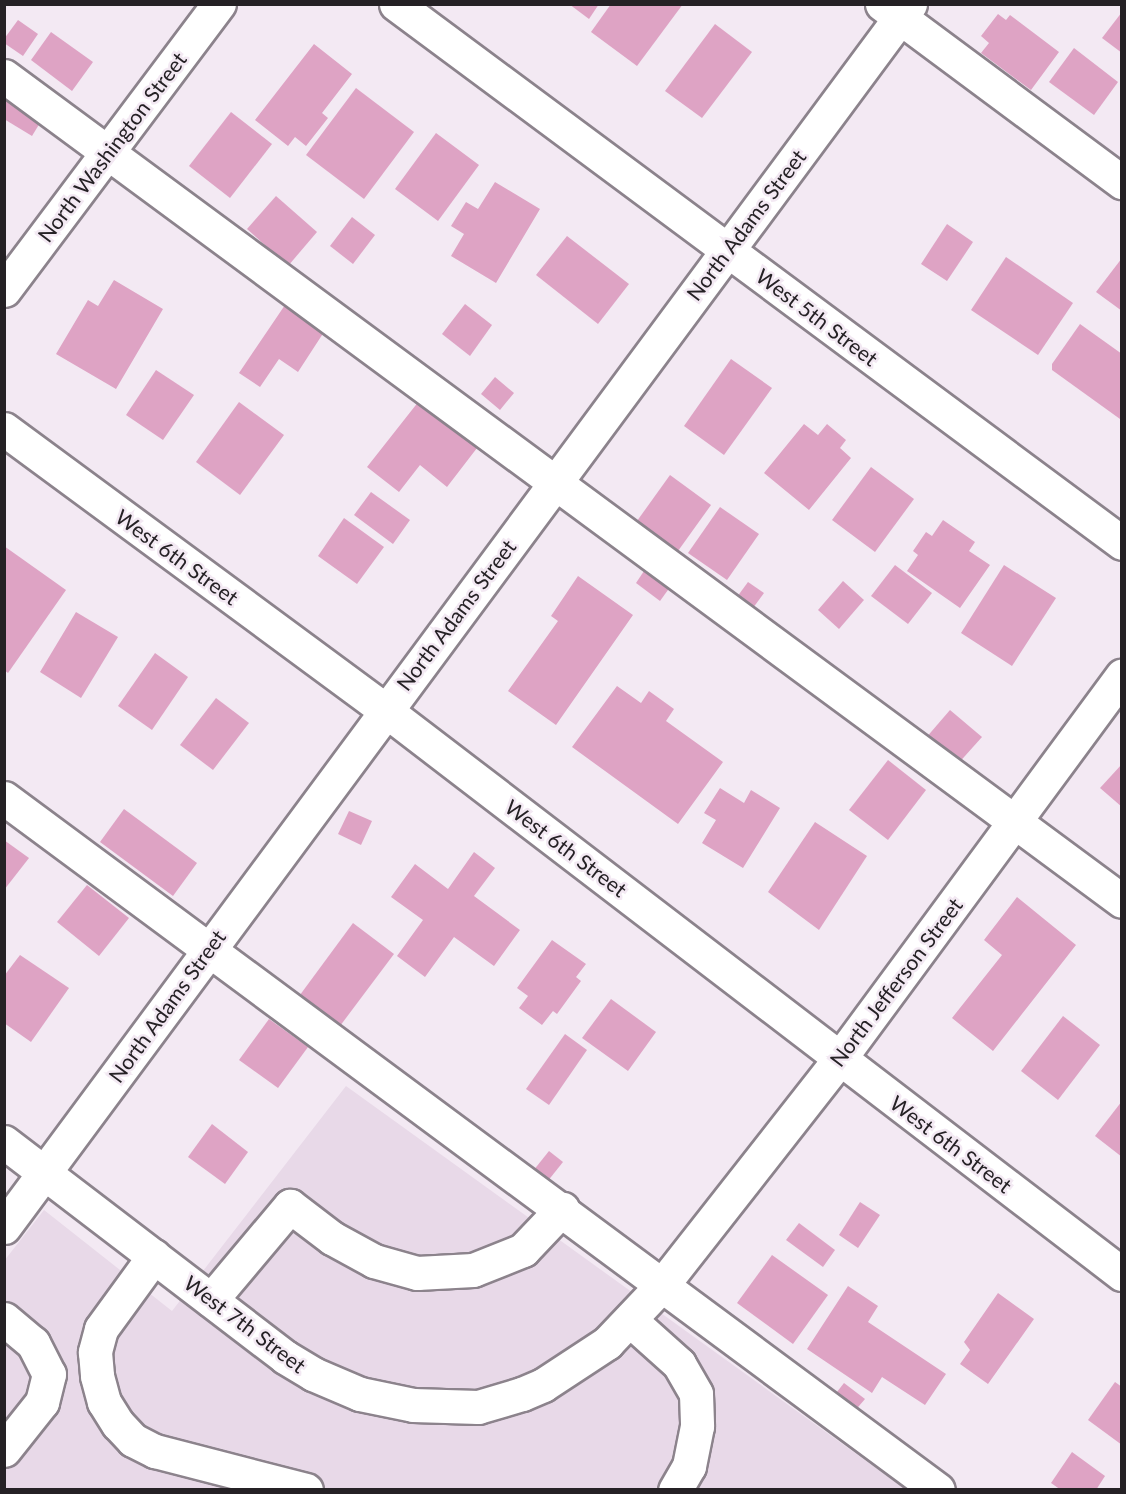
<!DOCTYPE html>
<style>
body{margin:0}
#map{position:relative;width:1126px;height:1494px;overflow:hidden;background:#f3e9f3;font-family:Lato,sans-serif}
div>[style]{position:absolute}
.built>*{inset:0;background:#e8d9e8}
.building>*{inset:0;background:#dea3c4}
.roads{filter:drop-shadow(2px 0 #8c838c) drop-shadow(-2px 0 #8c838c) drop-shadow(0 2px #8c838c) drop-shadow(0 -2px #8c838c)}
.minor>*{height:33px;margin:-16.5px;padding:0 16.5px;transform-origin:16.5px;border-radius:16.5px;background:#fff}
span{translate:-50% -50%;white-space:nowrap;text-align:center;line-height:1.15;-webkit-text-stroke:5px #f3e9f3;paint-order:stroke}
.street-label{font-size:21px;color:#252125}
.frame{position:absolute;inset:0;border:6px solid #252125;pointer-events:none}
</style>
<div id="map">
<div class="built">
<div style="clip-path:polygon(346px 1086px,905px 1489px,5px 1489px,4px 1261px,44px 1210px,172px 1311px)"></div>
</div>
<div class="building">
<div style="clip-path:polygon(569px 4px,599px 4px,589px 19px)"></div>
<div style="clip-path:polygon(611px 4px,683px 4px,637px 66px,591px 32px)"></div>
<div style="clip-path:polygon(1122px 12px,1122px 53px,1102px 38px)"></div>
<div style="clip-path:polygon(998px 14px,1006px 20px,1010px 15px,1059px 52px,1031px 90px,981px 53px,989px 43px,981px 36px)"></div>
<div style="clip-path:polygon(18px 20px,38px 34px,23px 56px,4px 43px,4px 39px)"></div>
<div style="clip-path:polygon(715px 24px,752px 52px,702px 118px,665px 91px)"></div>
<div style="clip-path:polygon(51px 32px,93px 62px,72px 91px,31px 60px)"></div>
<div style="clip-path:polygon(314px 44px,352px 74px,322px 113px,328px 118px,306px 146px,295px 137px,288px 146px,255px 120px)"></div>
<div style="clip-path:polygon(1074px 48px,1118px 82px,1094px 115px,1049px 82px)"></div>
<div style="clip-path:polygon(356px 88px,414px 132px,364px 199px,306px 155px)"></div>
<div style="clip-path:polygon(10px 90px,46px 113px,32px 136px,4px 119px,4px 100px)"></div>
<div style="clip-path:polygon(231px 112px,272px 144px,230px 198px,189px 166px)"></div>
<div style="clip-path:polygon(436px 133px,479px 165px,438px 221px,395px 189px)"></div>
<div style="clip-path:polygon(495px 182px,540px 209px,496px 283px,451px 256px,464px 234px,451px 226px,466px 202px,478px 209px)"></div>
<div style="clip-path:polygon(276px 196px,317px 232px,288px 266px,247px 229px)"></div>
<div style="clip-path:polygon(352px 217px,375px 235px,353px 264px,330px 246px)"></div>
<div style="clip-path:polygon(947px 224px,973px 242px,947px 281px,921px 264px)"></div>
<div style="clip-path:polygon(567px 236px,629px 284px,598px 324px,536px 275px)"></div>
<div style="clip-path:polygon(1006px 257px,1073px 303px,1038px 355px,971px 310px)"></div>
<div style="clip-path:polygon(1122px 258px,1122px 311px,1096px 292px)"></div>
<div style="clip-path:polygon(114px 280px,163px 309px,116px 389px,56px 354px,88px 300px,98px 306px)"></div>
<div style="clip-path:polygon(465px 304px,492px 325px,470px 356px,442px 334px)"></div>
<div style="clip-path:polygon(285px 305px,324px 332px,298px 372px,279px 359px,260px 387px,239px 373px)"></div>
<div style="clip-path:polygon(1080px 324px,1122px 354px,1120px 419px,1052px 370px,1052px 364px)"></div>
<div style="clip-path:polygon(731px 359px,772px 388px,724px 455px,684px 426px)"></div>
<div style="clip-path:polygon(156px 370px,194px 395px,163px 440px,126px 415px)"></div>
<div style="clip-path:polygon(495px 377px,514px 393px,500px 410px,481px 394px)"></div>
<div style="clip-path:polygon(419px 401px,477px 448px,447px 487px,420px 465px,399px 492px,367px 467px)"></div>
<div style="clip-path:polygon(239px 402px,284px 435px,240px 495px,196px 462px)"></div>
<div style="clip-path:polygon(804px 424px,818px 435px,827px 424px,846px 440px,840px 448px,851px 458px,809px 510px,764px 473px)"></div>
<div style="clip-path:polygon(871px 467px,914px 499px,875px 552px,832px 520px)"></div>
<div style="clip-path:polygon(670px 475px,711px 505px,678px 551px,637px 521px)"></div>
<div style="clip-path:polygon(371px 492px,410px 520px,393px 544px,354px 515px)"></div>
<div style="clip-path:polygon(720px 507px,759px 534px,727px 580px,688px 553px)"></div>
<div style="clip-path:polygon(344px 518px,384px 547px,357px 584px,318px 556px)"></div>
<div style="clip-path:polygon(943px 520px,975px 542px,969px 551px,990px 565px,960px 608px,907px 571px,918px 555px,913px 551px,926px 532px,932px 536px)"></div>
<div style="clip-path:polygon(4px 546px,66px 590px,8px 673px,4px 670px)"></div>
<div style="clip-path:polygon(648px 565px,673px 583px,660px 601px,636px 583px)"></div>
<div style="clip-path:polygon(895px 565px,932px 593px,908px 624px,871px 596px)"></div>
<div style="clip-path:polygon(1004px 565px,1056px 598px,1012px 666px,961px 633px)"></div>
<div style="clip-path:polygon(578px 576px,633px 615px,556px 725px,508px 691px,558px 621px,551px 616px)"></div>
<div style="clip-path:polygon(843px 581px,864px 600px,839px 629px,818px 610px)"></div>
<div style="clip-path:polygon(748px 582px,764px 593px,753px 608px,737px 597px)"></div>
<div style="clip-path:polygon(76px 612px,118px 637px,81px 698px,40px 672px)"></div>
<div style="clip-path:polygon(155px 653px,188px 677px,152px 730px,118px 706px)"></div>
<div style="clip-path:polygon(617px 686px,641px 703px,649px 691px,674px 709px,666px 721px,723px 762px,678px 824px,572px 747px)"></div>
<div style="clip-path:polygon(216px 698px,249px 723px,213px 770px,180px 745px)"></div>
<div style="clip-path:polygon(950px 710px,982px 737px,956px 766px,925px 739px)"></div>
<div style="clip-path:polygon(888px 760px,926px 790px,888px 840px,849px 810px)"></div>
<div style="clip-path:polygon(1122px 764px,1122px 807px,1100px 788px)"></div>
<div style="clip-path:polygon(720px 788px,744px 803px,751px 790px,780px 808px,743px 868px,702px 843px,716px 820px,704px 813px)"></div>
<div style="clip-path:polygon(124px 809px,197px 863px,173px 896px,100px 842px)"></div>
<div style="clip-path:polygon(349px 811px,372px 821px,361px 845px,338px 834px)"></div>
<div style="clip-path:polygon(815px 822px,867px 856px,819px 930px,768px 892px)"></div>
<div style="clip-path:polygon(4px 840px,29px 858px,4px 890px)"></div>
<div style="clip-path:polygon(474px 852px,495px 868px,474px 896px,520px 930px,494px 966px,454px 937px,425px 977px,397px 956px,423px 920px,391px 897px,415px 864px,448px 889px)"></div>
<div style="clip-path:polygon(87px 885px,129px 918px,99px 956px,57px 922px)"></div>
<div style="clip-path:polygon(1017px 897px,1076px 945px,993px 1051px,952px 1018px,1002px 955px,984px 940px)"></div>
<div style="clip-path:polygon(353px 923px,394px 954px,337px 1030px,297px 999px)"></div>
<div style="clip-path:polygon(552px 940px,586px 964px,576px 977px,581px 981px,557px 1014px,553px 1011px,542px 1025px,519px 1008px,528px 996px,517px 988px)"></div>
<div style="clip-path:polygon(20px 955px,69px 988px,31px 1042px,4px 1023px,4px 976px)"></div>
<div style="clip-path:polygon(611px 999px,656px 1032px,628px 1071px,582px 1038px)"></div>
<div style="clip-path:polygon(1063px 1016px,1100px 1045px,1058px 1100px,1021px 1071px)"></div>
<div style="clip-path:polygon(269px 1019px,308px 1047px,278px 1088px,239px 1060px)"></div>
<div style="clip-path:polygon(565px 1034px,587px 1050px,549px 1105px,526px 1089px)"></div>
<div style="clip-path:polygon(1122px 1101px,1122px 1157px,1095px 1136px)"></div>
<div style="clip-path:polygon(212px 1124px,248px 1152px,225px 1184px,188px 1157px)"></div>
<div style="clip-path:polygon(549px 1151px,563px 1162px,547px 1182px,533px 1171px)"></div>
<div style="clip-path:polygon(860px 1202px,880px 1215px,858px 1248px,839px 1235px)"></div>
<div style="clip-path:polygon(799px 1223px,835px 1250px,823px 1267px,786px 1240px)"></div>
<div style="clip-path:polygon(772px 1255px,828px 1295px,793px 1344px,737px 1303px)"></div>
<div style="clip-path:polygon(848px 1286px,878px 1306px,868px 1322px,946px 1374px,925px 1405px,882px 1377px,872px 1393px,807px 1349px)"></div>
<div style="clip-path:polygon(998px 1293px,1034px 1319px,988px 1384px,960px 1364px,970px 1350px,964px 1342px)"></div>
<div style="clip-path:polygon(1115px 1382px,1122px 1387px,1122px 1445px,1088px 1420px)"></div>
<div style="clip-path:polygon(844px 1383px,865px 1399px,853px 1413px,833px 1397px)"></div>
<div style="clip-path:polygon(1072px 1452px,1105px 1476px,1096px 1490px,1061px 1490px,1051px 1483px)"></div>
</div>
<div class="roads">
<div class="minor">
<div style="left:396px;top:4px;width:904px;rotate:36.59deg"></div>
<div style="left:882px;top:4px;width:299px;rotate:36.6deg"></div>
<div style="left:4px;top:76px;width:1389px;rotate:36.42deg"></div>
<div style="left:4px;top:290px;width:358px;rotate:-53.1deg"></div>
<div style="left:4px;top:429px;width:473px;rotate:36.4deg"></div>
<div style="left:385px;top:710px;width:928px;rotate:37.43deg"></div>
<div style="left:4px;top:798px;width:1162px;rotate:36.53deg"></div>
<div style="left:4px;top:1142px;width:354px;rotate:37.4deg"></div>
<div style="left:285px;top:1357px;width:33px;rotate:31deg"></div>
<div style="left:313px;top:1374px;width:51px;rotate:23.1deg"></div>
<div style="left:360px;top:1394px;width:54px;rotate:11.7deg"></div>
<div style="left:413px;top:1405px;width:65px;rotate:1.8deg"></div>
<div style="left:478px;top:1407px;width:46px;rotate:-16.5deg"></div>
<div style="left:522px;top:1394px;width:23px;rotate:-23deg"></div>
<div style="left:543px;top:1385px;width:77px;rotate:-33.3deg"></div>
<div style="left:607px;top:1343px;width:81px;rotate:-46.5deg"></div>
<div style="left:663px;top:1284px;width:287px;rotate:-51.9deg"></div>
<div style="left:840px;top:1058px;width:475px;rotate:-53.6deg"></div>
<div style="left:4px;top:1227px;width:1522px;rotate:-53.47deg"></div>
<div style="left:154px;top:1256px;width:90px;rotate:126deg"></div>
<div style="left:101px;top:1329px;width:24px;rotate:105deg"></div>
<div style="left:95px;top:1352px;width:24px;rotate:85deg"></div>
<div style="left:97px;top:1376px;width:27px;rotate:75deg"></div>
<div style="left:104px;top:1402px;width:26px;rotate:58deg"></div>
<div style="left:118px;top:1424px;width:22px;rotate:47deg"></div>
<div style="left:133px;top:1440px;width:25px;rotate:27deg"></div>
<div style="left:155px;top:1451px;width:156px;rotate:14.5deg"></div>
<div style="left:211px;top:1300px;width:123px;rotate:-50deg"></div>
<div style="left:290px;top:1206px;width:53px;rotate:37.3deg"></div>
<div style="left:332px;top:1238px;width:48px;rotate:28.7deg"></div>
<div style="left:374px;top:1261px;width:45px;rotate:15.6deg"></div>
<div style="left:417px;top:1273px;width:56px;rotate:-3.1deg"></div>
<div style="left:473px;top:1270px;width:54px;rotate:-21.8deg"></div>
<div style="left:523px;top:1250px;width:57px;rotate:-46.4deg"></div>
<div style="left:4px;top:1319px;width:38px;rotate:40deg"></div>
<div style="left:33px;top:1343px;width:35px;rotate:63deg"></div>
<div style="left:49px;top:1374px;width:29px;rotate:104deg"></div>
<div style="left:42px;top:1402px;width:61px;rotate:128.4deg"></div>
<div style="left:630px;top:1320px;width:66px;rotate:41.9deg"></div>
<div style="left:679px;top:1364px;width:34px;rotate:60deg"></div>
<div style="left:696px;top:1394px;width:32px;rotate:88deg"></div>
<div style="left:697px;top:1426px;width:41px;rotate:101.3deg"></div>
<div style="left:689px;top:1466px;width:28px;rotate:120deg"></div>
</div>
</div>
<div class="street-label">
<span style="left:112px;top:147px;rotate:-53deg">North Washington Street</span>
<span style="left:746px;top:225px;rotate:-53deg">North Adams Street</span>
<span style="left:817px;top:317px;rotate:37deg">West 5th Street</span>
<span style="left:177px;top:557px;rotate:36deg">West 6th Street</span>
<span style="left:456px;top:615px;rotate:-53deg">North Adams Street</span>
<span style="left:566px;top:848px;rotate:37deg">West 6th Street</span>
<span style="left:896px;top:982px;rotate:-53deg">North Jefferson Street</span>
<span style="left:167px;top:1006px;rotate:-54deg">North Adams Street</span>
<span style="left:951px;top:1144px;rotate:37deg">West 6th Street</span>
<span style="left:245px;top:1324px;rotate:37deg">West 7th Street</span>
</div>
<div class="frame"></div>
</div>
